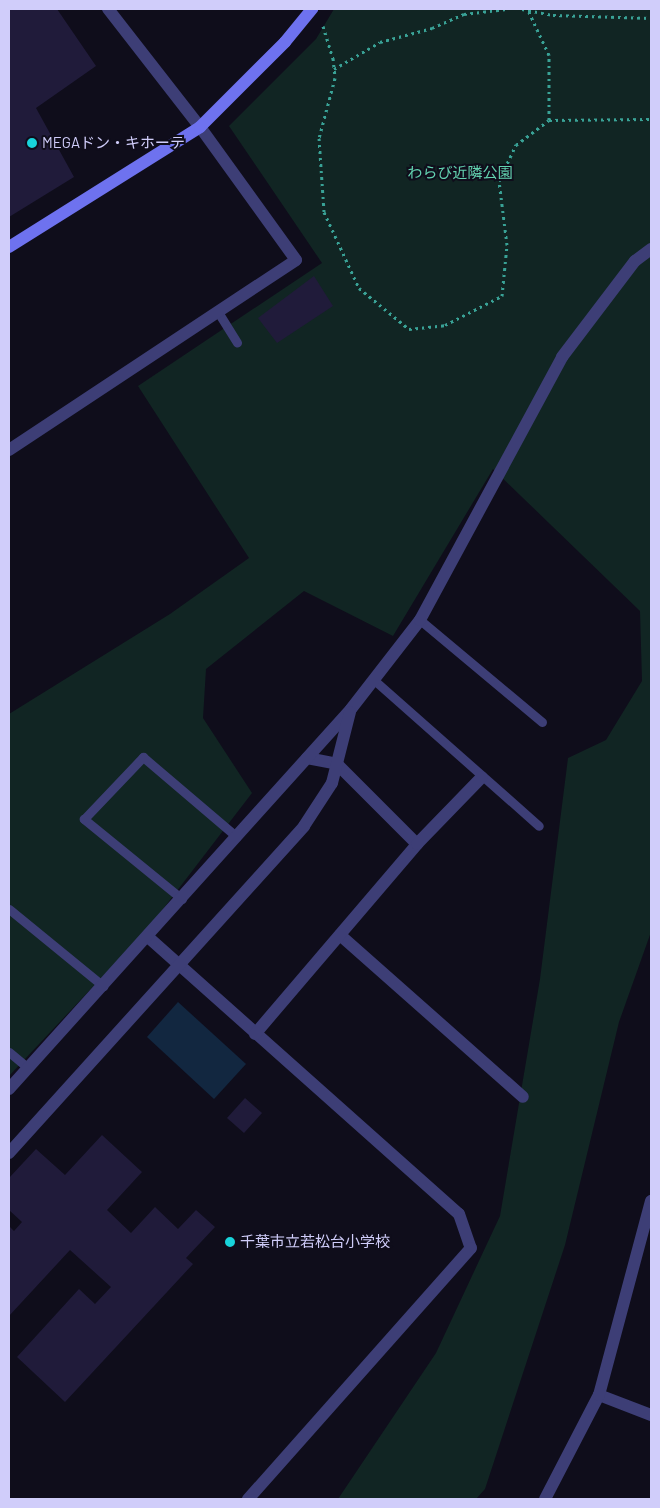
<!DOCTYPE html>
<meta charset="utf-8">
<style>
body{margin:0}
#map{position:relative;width:660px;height:1508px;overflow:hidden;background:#0f0d1b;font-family:Barlow,"Noto Sans JP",sans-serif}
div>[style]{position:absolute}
.green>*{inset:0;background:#112523}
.water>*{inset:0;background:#122740}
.building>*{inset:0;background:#201b3a}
.path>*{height:3px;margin-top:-1.5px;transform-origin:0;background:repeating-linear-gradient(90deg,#39a296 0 2.5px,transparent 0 6.5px)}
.lane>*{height:9px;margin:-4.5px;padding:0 4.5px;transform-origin:4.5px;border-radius:4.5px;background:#3d3e76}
.street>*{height:12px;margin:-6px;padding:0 6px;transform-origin:6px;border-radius:6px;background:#3d3e76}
.secondary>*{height:12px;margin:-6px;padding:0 6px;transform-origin:6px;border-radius:6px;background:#6e72ef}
.dots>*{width:14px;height:14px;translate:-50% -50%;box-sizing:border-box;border:2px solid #0f0d1b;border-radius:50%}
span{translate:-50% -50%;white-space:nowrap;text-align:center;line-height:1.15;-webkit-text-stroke:4px #0f0d1b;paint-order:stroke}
.poi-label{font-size:15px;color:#d0cdfa}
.left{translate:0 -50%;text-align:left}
.park-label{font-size:15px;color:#62d1af}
.frame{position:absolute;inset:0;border:10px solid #d0cdfa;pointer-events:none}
</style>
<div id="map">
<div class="green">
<div style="clip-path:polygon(334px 9px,651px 9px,651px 932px,619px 1022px,565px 1245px,485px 1489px,476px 1499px,338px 1499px,436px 1353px,500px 1216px,540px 979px,568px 758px,606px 740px,642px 681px,640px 611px,493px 469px,393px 636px,304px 591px,206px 669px,203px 718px,252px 793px,150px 926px,9px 1076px,9px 714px,170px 614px,249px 558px,138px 386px,322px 263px,229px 126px,316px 39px)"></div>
</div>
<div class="water">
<div style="clip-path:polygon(178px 1002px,246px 1064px,214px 1099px,147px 1037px)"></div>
</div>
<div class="building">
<div style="clip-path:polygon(9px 9px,57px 9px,96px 66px,36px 108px,74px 177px,9px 217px)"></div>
<div style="clip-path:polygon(314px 276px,333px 306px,277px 343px,258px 318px)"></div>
<div style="clip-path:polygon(245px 1098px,262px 1113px,244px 1133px,227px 1118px)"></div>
<div style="clip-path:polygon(102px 1135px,142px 1172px,107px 1210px,131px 1233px,155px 1207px,178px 1229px,196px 1210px,215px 1227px,186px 1258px,193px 1264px,65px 1402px,17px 1357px,79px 1289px,95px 1304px,111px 1287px,70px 1250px,9px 1316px,9px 1226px,14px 1231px,22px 1222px,9px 1210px,9px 1178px,36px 1149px,65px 1175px)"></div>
</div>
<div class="path">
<div style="left:522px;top:9px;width:32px;rotate:11deg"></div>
<div style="left:553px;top:15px;width:98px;rotate:1.8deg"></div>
<div style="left:323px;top:26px;width:34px;rotate:73deg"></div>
<div style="left:333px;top:58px;width:20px;rotate:84deg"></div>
<div style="left:335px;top:78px;width:62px;rotate:104.9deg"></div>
<div style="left:319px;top:138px;width:74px;rotate:86.1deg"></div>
<div style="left:324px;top:212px;width:84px;rotate:65.3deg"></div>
<div style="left:359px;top:288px;width:65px;rotate:39.4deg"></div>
<div style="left:409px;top:329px;width:36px;rotate:-6deg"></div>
<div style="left:445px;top:325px;width:64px;rotate:-27deg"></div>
<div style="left:502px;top:296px;width:51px;rotate:-84.4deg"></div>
<div style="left:507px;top:245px;width:64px;rotate:-97.1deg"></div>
<div style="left:499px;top:181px;width:40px;rotate:-65deg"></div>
<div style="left:516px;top:145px;width:41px;rotate:-37.1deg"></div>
<div style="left:549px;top:120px;width:65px;rotate:-90deg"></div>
<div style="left:549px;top:55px;width:50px;rotate:-115deg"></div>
<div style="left:334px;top:69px;width:53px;rotate:-30.4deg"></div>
<div style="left:380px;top:42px;width:54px;rotate:-15.1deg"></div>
<div style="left:432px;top:28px;width:35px;rotate:-24deg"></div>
<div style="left:464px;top:14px;width:43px;rotate:-6.6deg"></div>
<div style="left:549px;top:120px;width:102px;rotate:-0.6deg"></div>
</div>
<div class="lane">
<div style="left:218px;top:312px;width:36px;rotate:58deg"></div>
<div style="left:420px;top:620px;width:159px;rotate:39.9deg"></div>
<div style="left:374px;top:680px;width:220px;rotate:41.5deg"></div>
<div style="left:182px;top:899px;width:127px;rotate:-140.8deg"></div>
<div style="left:84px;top:819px;width:86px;rotate:-46.4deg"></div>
<div style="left:143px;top:757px;width:123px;rotate:40.4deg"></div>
<div style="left:9px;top:909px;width:122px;rotate:39.3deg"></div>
<div style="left:9px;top:1052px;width:25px;rotate:40deg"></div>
</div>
<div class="street">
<div style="left:9px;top:450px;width:344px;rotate:-33.5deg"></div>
<div style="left:296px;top:260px;width:164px;rotate:-125.8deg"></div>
<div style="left:200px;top:127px;width:150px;rotate:-127.9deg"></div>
<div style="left:307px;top:758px;width:31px;rotate:11deg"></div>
<div style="left:337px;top:764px;width:113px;rotate:45deg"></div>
<div style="left:340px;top:935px;width:244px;rotate:41.5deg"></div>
<div style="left:148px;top:937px;width:416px;rotate:41.7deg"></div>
<div style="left:459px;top:1214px;width:36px;rotate:71deg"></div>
<div style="left:471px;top:1248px;width:336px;rotate:131.6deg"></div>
<div style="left:255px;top:1034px;width:250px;rotate:-49.5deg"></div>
<div style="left:417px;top:844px;width:93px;rotate:-45.9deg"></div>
<div style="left:9px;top:1089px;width:511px;rotate:-48.01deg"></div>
<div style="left:351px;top:709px;width:113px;rotate:-52.2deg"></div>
<div style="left:420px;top:620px;width:299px;rotate:-61.6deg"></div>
<div style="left:562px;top:357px;width:121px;rotate:-52.8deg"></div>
<div style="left:635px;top:261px;width:20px;rotate:-37deg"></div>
<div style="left:9px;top:1153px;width:440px;rotate:-47.9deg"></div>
<div style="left:304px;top:826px;width:51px;rotate:-56.9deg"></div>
<div style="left:332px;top:783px;width:73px;rotate:-75.8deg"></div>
<div style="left:599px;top:1395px;width:56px;rotate:21deg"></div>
<div style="left:545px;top:1499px;width:117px;rotate:-62.6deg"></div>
<div style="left:599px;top:1395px;width:201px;rotate:-75deg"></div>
</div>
<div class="secondary">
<div style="left:9px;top:247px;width:226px;rotate:-32.1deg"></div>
<div style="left:200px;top:127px;width:120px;rotate:-45deg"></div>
<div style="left:285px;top:42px;width:43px;rotate:-50.7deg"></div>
</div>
<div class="dots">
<div style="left:32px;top:143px;background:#18d3db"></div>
<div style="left:230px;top:1242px;background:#18d3db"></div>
</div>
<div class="poi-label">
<span class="left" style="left:42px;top:143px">MEGAドン・キホーテ</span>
<span class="left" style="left:240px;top:1242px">千葉市立若松台小学校</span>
</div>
<div class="park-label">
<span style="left:460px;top:173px">わらび近隣公園</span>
</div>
<div class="frame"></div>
</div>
